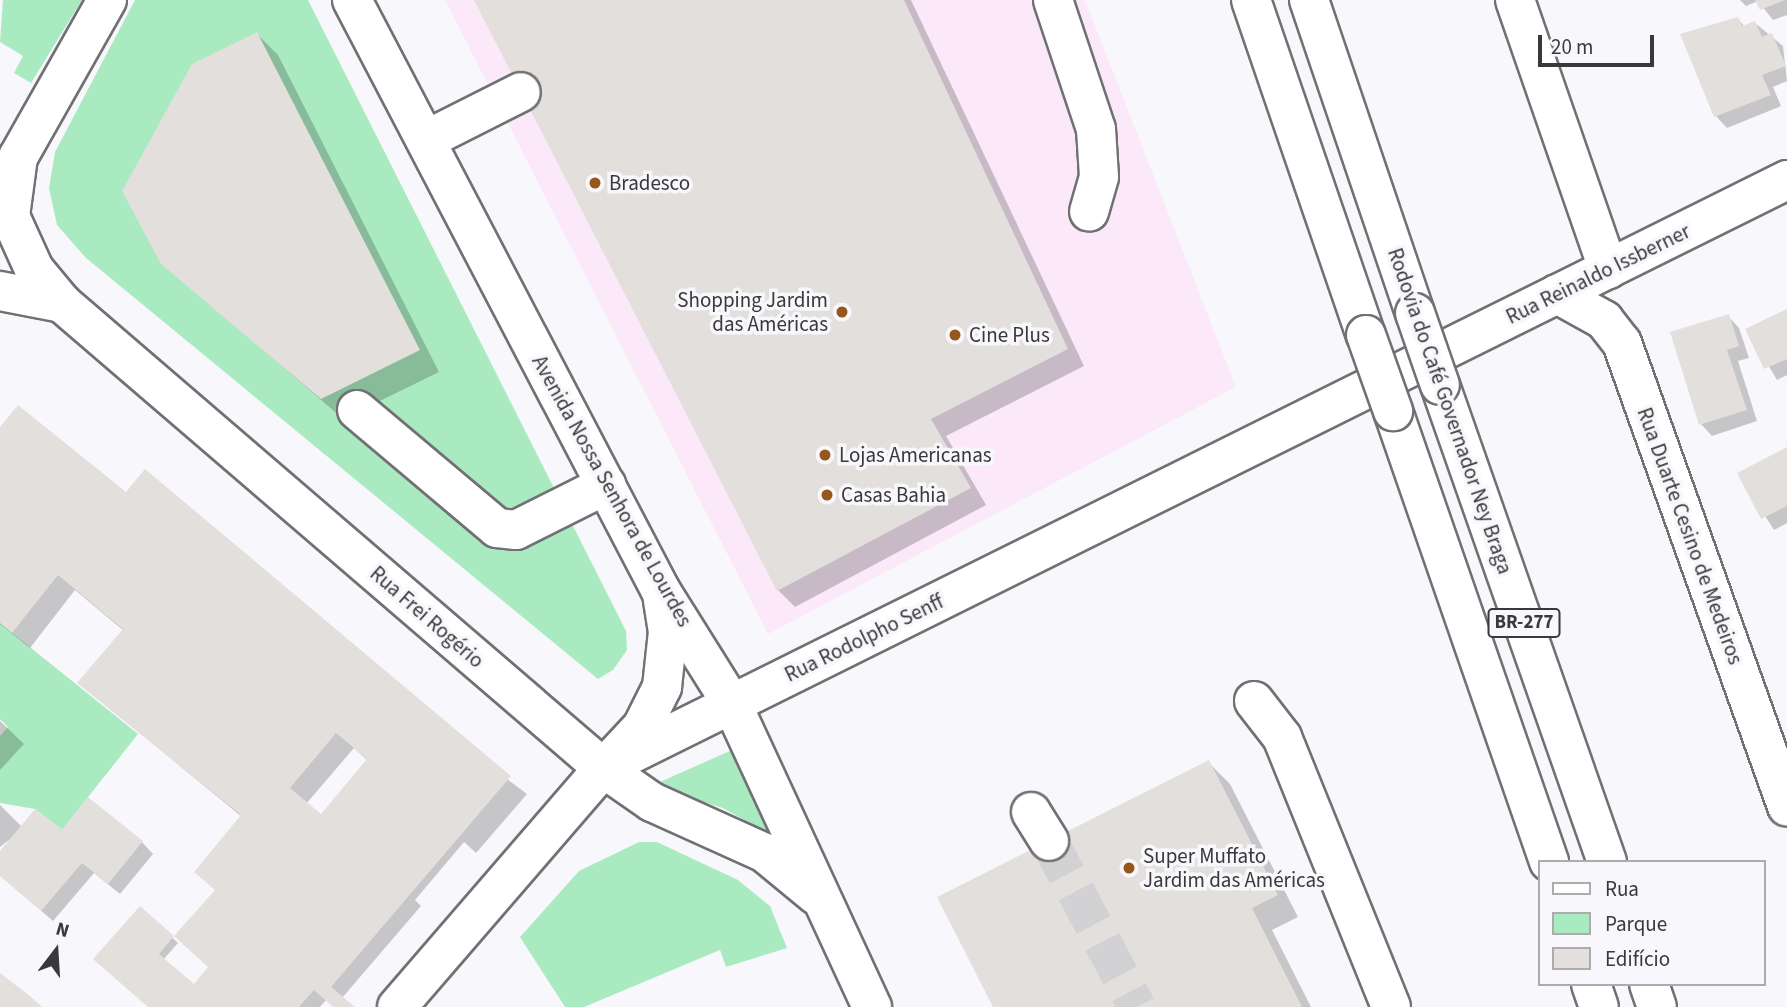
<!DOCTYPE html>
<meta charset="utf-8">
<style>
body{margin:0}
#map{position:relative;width:1787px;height:1007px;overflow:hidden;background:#f8f8fc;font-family:"Source Sans 3",sans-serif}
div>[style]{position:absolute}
.commercial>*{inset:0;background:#fbe8f9}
.green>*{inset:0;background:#a9eac1}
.shadow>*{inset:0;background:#0003}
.building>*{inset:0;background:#e2dfdc}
.minor-tunnel>*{height:38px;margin-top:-19px;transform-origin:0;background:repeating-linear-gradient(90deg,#d2d2d5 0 38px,transparent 0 57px)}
.roads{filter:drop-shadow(2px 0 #717174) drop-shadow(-2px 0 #717174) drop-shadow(0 2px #717174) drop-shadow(0 -2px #717174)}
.minor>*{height:38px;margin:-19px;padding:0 19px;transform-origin:19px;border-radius:19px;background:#fff}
.major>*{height:38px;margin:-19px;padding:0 19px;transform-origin:19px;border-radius:19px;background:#fff}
.highway>*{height:38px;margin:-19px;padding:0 19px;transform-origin:19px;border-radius:19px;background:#fff}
.bridges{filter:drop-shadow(2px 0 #717174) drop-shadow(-2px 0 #717174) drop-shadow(0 2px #717174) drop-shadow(0 -2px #717174)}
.highway-bridge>*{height:38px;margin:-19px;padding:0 19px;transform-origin:19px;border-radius:19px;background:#fff}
.dots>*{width:19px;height:19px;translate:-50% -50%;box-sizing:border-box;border:4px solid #f8f8fc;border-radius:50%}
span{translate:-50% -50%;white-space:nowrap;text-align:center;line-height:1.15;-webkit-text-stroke:7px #f8f8fc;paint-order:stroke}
.shield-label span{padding:2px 5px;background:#f8f8fc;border:2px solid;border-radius:5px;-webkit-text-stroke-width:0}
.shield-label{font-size:19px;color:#39393b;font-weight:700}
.poi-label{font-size:21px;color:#39393b}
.left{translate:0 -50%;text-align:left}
.right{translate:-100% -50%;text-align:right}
.street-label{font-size:21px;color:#39393b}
.legend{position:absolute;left:1538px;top:860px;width:228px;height:126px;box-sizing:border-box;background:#f8f8fc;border:2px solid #acacaf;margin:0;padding:9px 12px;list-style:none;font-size:21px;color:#39393b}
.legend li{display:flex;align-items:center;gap:14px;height:35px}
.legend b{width:35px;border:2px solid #acacaf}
.north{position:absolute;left:21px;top:916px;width:70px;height:70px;-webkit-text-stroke:5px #f8f8fc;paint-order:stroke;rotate:17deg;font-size:19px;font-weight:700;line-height:28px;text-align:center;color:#39393b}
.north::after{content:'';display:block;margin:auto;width:24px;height:32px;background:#39393b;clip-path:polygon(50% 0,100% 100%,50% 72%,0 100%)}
.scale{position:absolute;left:1538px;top:35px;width:116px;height:32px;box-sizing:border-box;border:4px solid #39393b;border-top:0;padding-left:9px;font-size:21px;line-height:24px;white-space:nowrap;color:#39393b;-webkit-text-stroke:5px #f8f8fc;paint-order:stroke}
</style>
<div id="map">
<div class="commercial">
<div style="clip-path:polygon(445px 0,1085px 0,1236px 387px,768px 634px)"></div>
</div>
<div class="green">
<div style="clip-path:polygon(3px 0,82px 0,31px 83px,14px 73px,23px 56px,0 42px)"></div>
<div style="clip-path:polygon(135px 0,308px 0,626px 631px,627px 650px,613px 670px,598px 679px,86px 258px,57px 225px,49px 188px,55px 152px)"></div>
<div style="clip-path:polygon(0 623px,138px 734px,62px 830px,35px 809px,0 803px,0 736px,8px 727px,0 719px)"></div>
<div style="clip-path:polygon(741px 746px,785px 843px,723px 808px,651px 786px)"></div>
<div style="clip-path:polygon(639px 842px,657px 842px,738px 880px,770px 906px,787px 948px,726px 967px,720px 950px,584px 1007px,565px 1007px,520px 937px,579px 871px)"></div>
</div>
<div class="shadow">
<div style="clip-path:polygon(476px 0,911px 0,1084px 366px,946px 436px,986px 505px,795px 607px,778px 590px)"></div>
<div style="clip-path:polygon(1740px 0,1787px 0,1787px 15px,1773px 20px,1758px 1px,1746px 6px)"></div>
<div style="clip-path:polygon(1738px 19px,1745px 27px,1755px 23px,1783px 46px,1787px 81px,1773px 87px,1781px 106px,1727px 128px,1716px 116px,1682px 35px)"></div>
<div style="clip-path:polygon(257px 34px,278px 55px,439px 372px,343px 419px,163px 263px)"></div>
<div style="clip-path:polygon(1787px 311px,1787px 375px,1777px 380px,1747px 329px)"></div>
<div style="clip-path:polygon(1728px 316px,1739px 328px,1749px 358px,1738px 361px,1757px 421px,1712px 436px,1701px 424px)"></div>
<div style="clip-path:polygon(evenodd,0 430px,126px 494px,527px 794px,476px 853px,464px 842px,415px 900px,421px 906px,342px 998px,352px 1007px,326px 1000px,320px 1007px,149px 1007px,140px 908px,178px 943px,163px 960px,194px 987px,231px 989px,216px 891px,242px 817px,79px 683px,124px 631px,75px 590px,30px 648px,0 624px,0 430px,354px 748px,368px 761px,333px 828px,306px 804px,354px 748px)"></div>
<div style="clip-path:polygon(1787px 449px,1787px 523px,1774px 530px,1739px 474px)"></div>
<div style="clip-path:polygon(0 721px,24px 744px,0 770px)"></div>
<div style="clip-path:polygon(1209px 763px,1230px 784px,1298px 917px,1272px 930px,1311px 1007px,995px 1007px)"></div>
<div style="clip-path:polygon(0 805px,22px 827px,142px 842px,153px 854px,120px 894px,94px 873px,53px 921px,0 875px,0 854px,19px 832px,0 847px)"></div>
</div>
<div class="building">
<div style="clip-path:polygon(474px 0,904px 0,1068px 349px,931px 419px,971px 488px,777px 591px)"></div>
<div style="clip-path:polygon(1755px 0,1785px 0,1760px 10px)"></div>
<div style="clip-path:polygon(1738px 17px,1742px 26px,1755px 21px,1762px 37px,1772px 33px,1786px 66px,1762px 75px,1771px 95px,1714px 117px,1680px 34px)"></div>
<div style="clip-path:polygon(257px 32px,420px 350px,321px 399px,161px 264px,122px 191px,192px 64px)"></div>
<div style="clip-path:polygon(1787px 309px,1787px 359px,1764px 369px,1745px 329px)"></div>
<div style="clip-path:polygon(1729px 314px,1739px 346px,1727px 350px,1747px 410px,1699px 425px,1670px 332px)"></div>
<div style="clip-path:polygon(evenodd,18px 405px,126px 492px,145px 469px,511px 776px,331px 987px,355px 1007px,333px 1007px,314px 990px,299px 1007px,148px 1007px,93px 959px,140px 906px,174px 936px,215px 890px,194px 872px,241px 815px,77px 683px,123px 629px,58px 575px,12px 633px,0 623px,0 427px,18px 405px,336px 733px,367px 759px,321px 814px,290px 788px,336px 733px,18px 405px,174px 936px,208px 967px,194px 984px,159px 954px,174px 936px)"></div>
<div style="clip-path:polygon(1787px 447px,1787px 506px,1761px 519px,1737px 473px)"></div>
<div style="clip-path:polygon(1209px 760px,1278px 895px,1252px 908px,1302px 1007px,993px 1007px,937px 897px)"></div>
<div style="clip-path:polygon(88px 797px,143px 841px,108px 884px,82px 863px,41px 911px,0 876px,0 851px,35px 809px,62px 830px)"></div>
<div style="clip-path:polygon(0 973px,30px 996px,42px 1007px,0 1007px)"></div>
</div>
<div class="minor-tunnel">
<div style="left:1049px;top:841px;width:188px;rotate:62.1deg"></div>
</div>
<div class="roads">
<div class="minor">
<div style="left:1053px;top:0;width:136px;rotate:71.6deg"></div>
<div style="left:1096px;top:129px;width:48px;rotate:86.4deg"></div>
<div style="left:1099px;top:177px;width:36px;rotate:106deg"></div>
<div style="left:1515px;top:0;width:285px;rotate:70.9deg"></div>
<div style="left:426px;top:140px;width:106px;rotate:-26.8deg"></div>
<div style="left:1557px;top:294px;width:54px;rotate:29deg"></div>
<div style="left:1604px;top:320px;width:29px;rotate:52deg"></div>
<div style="left:1622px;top:343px;width:492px;rotate:70.4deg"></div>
<div style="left:357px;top:410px;width:183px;rotate:40.1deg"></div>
<div style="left:497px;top:528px;width:19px;rotate:6deg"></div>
<div style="left:516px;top:530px;width:101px;rotate:-26.6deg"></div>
<div style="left:1254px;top:701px;width:46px;rotate:52.1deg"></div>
<div style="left:1282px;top:737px;width:291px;rotate:68deg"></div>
<div style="left:1031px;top:812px;width:34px;rotate:58deg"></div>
<div style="left:397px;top:1007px;width:316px;rotate:-49.2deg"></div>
</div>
<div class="major">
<div style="left:107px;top:0;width:180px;rotate:119.5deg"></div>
<div style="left:18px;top:157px;width:60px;rotate:97.7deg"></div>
<div style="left:10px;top:216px;width:58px;rotate:65.6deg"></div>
<div style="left:34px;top:269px;width:44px;rotate:50.5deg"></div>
<div style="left:62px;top:303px;width:713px;rotate:40.68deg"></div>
<div style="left:603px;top:768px;width:60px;rotate:34.8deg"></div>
<div style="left:652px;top:802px;width:124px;rotate:24.3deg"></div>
<div style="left:765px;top:853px;width:66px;rotate:39.5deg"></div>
<div style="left:352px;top:0;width:667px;rotate:62.4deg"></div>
<div style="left:661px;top:591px;width:133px;rotate:57.9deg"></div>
<div style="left:732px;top:704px;width:334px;rotate:65.2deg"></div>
<div style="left:0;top:291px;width:63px;rotate:11deg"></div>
<div style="left:614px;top:757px;width:41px;rotate:-47deg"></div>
<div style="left:642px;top:727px;width:45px;rotate:-63.4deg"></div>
<div style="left:662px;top:687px;width:55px;rotate:-83.8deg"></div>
<div style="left:668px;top:632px;width:33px;rotate:-99deg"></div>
<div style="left:603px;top:768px;width:1322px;rotate:-26.41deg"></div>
</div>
<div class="highway">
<div style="left:1251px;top:0;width:354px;rotate:71.1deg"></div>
<div style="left:1309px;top:0;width:330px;rotate:71.3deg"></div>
<div style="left:1440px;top:385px;width:505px;rotate:70.7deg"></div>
<div style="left:1393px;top:411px;width:477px;rotate:70.9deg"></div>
<div style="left:1591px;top:984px;width:24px;rotate:71deg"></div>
<div style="left:1649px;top:984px;width:24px;rotate:71deg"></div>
</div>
</div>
<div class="bridges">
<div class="highway-bridge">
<div style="left:1415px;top:313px;width:76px;rotate:70.9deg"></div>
<div style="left:1366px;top:335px;width:81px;rotate:70.4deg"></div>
</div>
</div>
<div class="dots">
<div style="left:595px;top:183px;background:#96571e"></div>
<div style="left:842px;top:312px;background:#96571e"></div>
<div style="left:955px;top:335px;background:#96571e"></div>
<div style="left:825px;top:455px;background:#96571e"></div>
<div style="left:827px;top:495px;background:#96571e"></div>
<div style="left:1129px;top:868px;background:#96571e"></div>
</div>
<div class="shield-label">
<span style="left:1524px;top:623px">BR-277</span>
</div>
<div class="poi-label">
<span class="left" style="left:609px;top:183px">Bradesco</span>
<span class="right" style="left:828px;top:312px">Shopping Jardim<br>das Américas</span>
<span class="left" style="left:969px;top:335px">Cine Plus</span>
<span class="left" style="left:839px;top:455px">Lojas Americanas</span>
<span class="left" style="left:841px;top:495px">Casas Bahia</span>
<span class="left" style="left:1143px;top:868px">Super Muffato<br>Jardim das Américas</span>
</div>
<div class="street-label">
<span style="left:1598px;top:274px;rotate:-26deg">Rua Reinaldo Issberner</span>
<span style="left:1450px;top:411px;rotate:71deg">Rodovia do Café Governador Ney Braga</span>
<span style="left:612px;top:491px;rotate:61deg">Avenida Nossa Senhora de Lourdes</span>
<span style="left:1690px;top:536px;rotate:70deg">Rua Duarte Cesino de Medeiros</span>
<span style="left:427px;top:617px;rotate:41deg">Rua Frei Rogério</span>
<span style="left:864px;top:638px;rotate:-26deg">Rua Rodolpho Senff</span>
</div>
<ul class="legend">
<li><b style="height:9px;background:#fff"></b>Rua</li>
<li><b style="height:19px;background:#a9eac1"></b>Parque</li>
<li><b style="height:19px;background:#e2dfdc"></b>Edifício</li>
</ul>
<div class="north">N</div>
<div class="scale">20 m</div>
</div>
